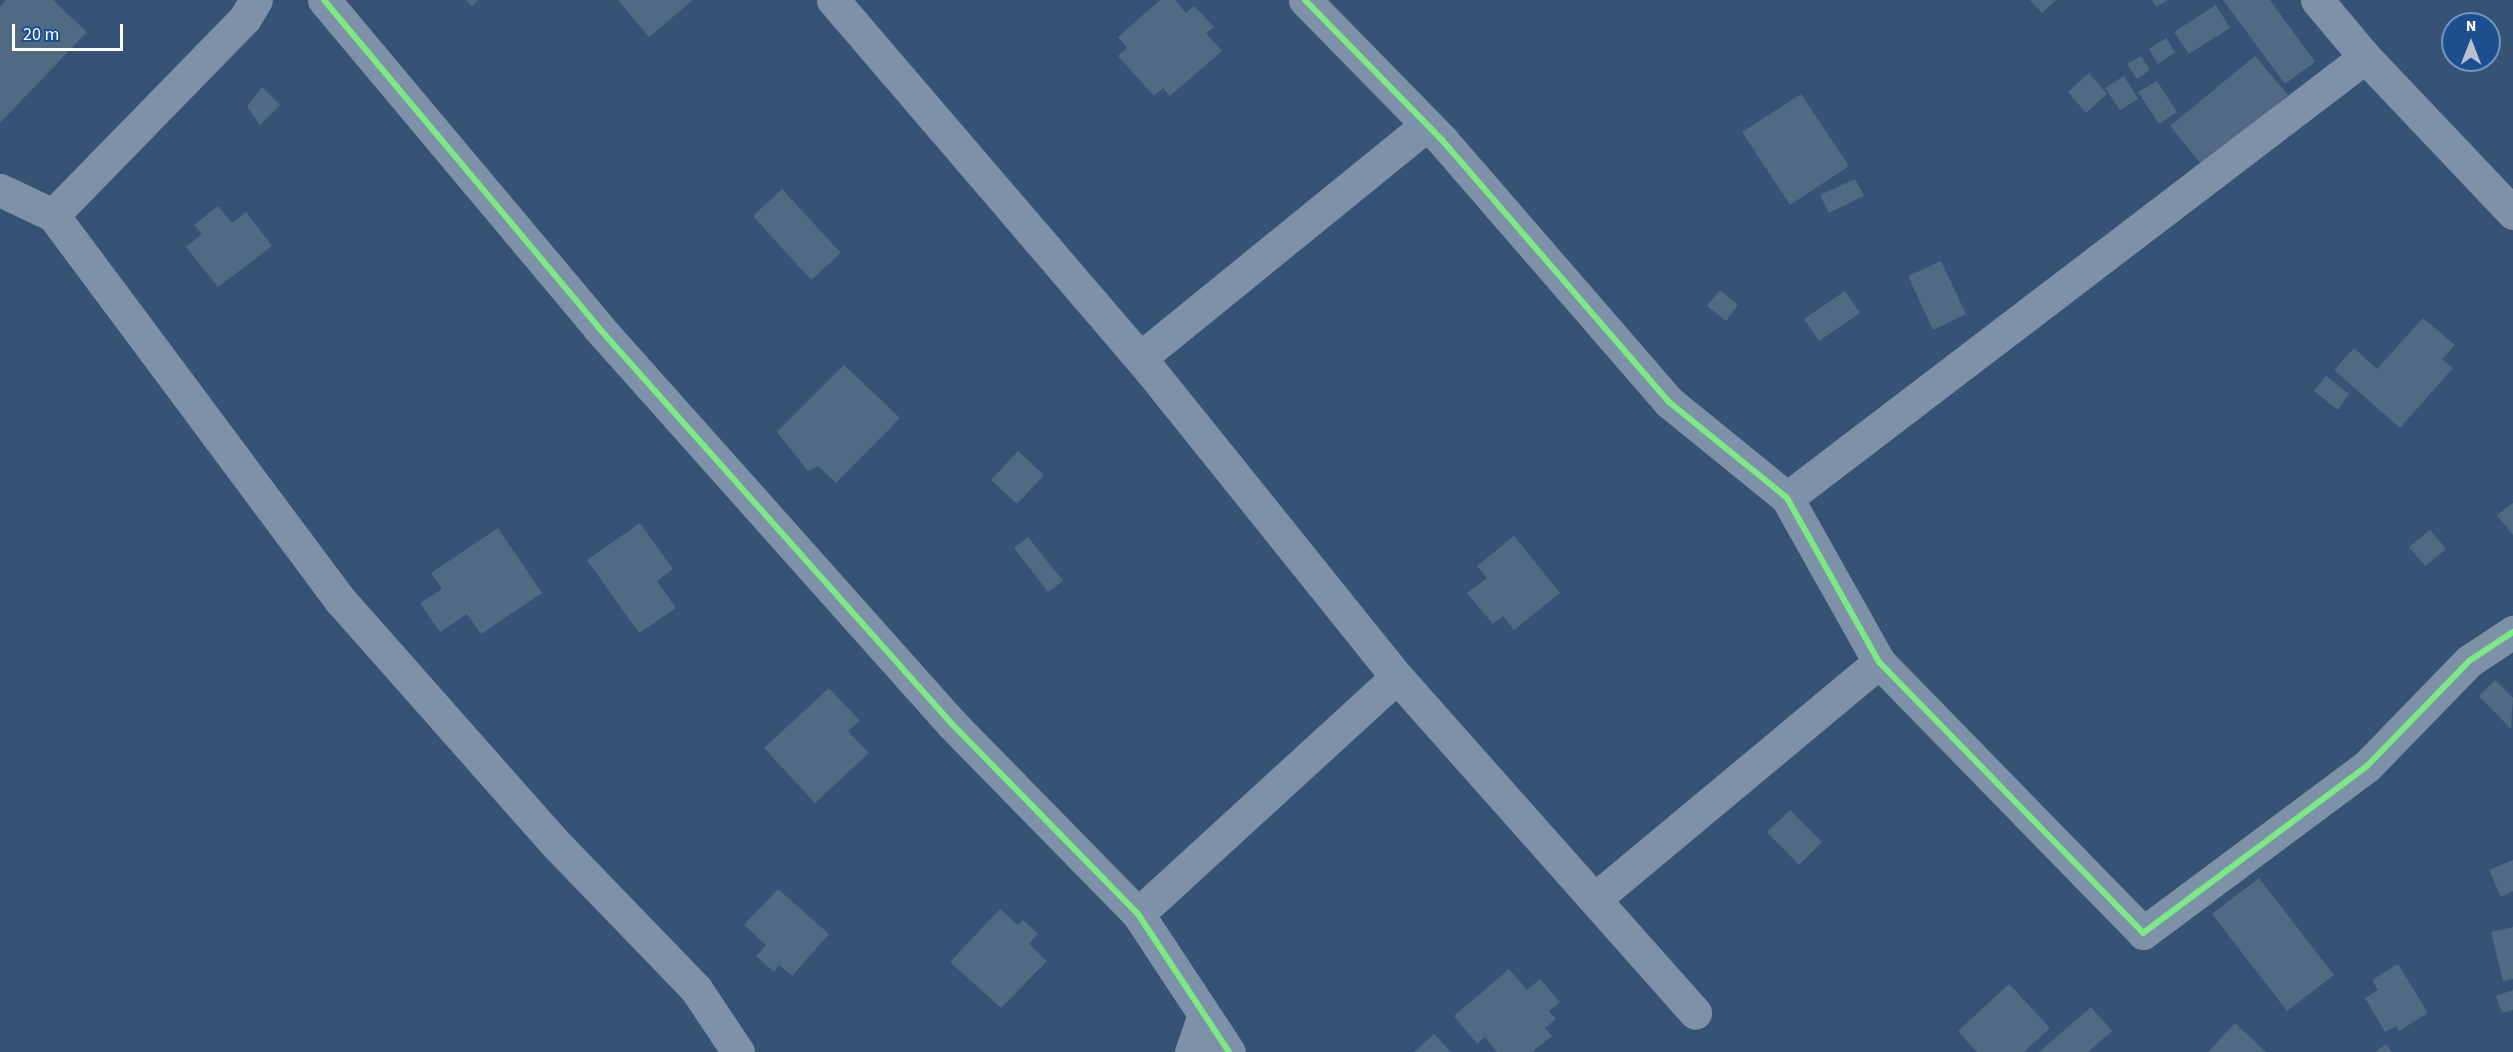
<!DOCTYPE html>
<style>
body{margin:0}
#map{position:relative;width:2513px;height:1052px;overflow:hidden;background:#365274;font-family:"Source Sans 3",sans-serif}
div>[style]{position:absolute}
.building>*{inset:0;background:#526984}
.street>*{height:33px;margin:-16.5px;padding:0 16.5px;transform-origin:16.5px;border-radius:16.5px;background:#7d92a8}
.cycleway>*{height:6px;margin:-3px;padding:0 3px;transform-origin:3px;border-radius:3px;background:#7ce984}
span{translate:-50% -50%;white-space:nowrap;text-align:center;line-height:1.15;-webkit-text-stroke:4.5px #1b4f8f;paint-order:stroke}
.north{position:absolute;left:2441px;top:12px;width:60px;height:60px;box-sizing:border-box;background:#1b4f8f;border:2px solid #7695bc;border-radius:50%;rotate:0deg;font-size:16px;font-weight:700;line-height:24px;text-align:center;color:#fff}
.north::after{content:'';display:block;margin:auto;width:21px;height:27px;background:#b9c2ce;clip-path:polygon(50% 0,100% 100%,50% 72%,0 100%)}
.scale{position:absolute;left:12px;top:24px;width:111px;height:27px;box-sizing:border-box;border:3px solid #fff;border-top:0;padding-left:8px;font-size:18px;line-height:21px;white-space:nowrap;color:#fff;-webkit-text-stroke:4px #1b4f8f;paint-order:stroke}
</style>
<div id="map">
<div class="building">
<div style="clip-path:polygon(6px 0,53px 0,87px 32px,0 123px,0 7px)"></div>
<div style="clip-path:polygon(466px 0,478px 0,472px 6px)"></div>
<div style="clip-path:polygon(618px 0,693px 0,649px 37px)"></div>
<div style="clip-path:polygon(1160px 0,1175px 0,1186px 13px,1194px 6px,1214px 27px,1206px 33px,1222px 51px,1170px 96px,1163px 88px,1154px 96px,1118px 56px,1127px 48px,1118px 37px)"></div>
<div style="clip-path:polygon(2030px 0,2056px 0,2042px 13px)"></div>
<div style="clip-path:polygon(2152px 0,2168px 0,2156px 7px)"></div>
<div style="clip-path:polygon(2223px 0,2270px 0,2315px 62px,2285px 84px)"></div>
<div style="clip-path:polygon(2216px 5px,2230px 28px,2189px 54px,2174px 32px)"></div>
<div style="clip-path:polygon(2166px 38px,2175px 52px,2158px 64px,2149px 49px)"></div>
<div style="clip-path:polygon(2141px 56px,2150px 70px,2137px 79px,2127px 64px)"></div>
<div style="clip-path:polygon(2255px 56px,2288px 95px,2203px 166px,2170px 126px)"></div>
<div style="clip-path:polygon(2089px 73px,2107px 94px,2086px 113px,2068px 92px)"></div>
<div style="clip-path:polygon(2124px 76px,2138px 99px,2120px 110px,2105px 88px)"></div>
<div style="clip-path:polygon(2157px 81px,2177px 112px,2159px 124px,2138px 92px)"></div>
<div style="clip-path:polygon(262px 87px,280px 105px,260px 125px,247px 106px)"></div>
<div style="clip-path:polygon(1801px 94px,1849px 166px,1790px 205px,1742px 132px)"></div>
<div style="clip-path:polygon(1855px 179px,1864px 196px,1829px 213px,1820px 195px)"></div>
<div style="clip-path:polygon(782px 189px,841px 253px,811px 280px,753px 216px)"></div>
<div style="clip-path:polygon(218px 206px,232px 223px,246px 212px,272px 246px,218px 287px,186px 247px,202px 234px,194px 225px)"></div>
<div style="clip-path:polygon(1941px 261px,1966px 314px,1933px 330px,1908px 276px)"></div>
<div style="clip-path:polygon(1720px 290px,1738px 305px,1726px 321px,1707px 306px)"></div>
<div style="clip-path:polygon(1845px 291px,1860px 313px,1819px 341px,1804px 319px)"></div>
<div style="clip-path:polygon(2423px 318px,2455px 345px,2442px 359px,2453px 368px,2400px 428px,2334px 370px,2354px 348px,2377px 369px)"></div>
<div style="clip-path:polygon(844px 365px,900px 418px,836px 483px,818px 466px,808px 471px,777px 432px)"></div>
<div style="clip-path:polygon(2326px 376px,2349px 394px,2338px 410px,2314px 391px)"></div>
<div style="clip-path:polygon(1018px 451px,1044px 475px,1017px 504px,991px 480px)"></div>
<div style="clip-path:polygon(2513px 503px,2513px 535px,2497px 515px)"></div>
<div style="clip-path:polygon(640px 523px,673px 569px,657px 581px,676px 608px,639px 633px,587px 560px)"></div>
<div style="clip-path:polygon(498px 528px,542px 593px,481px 634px,467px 614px,440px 632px,420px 603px,442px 589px,431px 573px)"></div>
<div style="clip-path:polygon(2430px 530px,2446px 549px,2425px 566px,2409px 547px)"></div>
<div style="clip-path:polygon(1514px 536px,1560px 593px,1514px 630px,1503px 616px,1493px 624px,1467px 593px,1487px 578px,1477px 566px)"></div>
<div style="clip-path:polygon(1028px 537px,1063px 581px,1048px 592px,1014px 548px)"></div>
<div style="clip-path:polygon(2495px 680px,2513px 698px,2511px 729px,2479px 696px)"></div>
<div style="clip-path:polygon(829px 688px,860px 721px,848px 731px,869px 753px,815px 803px,764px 748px)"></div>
<div style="clip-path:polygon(1790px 810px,1822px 842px,1799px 865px,1767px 832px)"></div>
<div style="clip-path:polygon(2513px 860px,2513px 891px,2501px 897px,2489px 870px)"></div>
<div style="clip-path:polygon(2259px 878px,2334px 975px,2287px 1011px,2212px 914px)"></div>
<div style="clip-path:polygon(778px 889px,829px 934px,792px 976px,779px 965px,774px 972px,756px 956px,766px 945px,744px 925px)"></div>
<div style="clip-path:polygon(1000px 909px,1018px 925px,1023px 920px,1038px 934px,1029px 944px,1047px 961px,1001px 1008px,950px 962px)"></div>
<div style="clip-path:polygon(2513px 927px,2513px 979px,2503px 981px,2491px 932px)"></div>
<div style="clip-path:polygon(2398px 964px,2428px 1013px,2399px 1031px,2396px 1026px,2385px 1032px,2365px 998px,2378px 990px,2372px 980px)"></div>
<div style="clip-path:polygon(1509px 969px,1527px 990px,1540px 979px,1560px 1002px,1549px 1011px,1556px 1019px,1545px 1028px,1552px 1036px,1532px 1052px,1497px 1052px,1485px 1037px,1477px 1044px,1454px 1016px)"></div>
<div style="clip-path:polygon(2009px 984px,2050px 1028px,2024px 1052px,1977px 1052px,1958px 1031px)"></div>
<div style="clip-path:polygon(2513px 990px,2513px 1010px,2502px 1013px,2496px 996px)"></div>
<div style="clip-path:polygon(2091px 1007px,2112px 1031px,2088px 1052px,2039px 1052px)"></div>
<div style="clip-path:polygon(2235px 1023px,2266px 1052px,2208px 1052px)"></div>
<div style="clip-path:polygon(1434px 1034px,1451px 1052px,1414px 1052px)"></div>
<div style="clip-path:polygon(2386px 1044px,2392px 1052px,2375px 1052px)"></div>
</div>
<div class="street">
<div style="left:324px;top:0;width:427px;rotate:50deg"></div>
<div style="left:598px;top:327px;width:532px;rotate:48.28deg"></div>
<div style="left:952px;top:724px;width:266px;rotate:45.6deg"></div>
<div style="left:1138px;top:914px;width:165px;rotate:56.6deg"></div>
<div style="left:833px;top:0;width:487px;rotate:49.4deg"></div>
<div style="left:1150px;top:370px;width:394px;rotate:51.2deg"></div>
<div style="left:1397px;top:677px;width:449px;rotate:48.4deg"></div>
<div style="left:1305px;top:0;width:196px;rotate:45.6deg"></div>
<div style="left:1442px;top:140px;width:347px;rotate:49.1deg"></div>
<div style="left:1669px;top:402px;width:152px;rotate:39.1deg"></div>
<div style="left:1787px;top:498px;width:188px;rotate:60.7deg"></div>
<div style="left:1879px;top:662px;width:378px;rotate:45.7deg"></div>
<div style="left:2143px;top:933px;width:279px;rotate:-36.7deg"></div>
<div style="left:2367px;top:766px;width:146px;rotate:-45.8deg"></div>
<div style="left:2469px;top:661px;width:53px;rotate:-33.4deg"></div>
<div style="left:2317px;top:0;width:75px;rotate:49.9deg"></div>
<div style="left:2365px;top:57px;width:215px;rotate:46.5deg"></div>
<div style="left:0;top:190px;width:59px;rotate:25.3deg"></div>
<div style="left:53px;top:215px;width:480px;rotate:53.3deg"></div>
<div style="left:340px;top:600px;width:324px;rotate:48.5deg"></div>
<div style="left:555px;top:843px;width:203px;rotate:46deg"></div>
<div style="left:696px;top:989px;width:76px;rotate:56.3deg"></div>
<div style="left:53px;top:215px;width:275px;rotate:-45.7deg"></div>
<div style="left:245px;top:18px;width:21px;rotate:-59deg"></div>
<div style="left:1140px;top:358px;width:370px;rotate:-39.1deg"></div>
<div style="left:1787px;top:498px;width:727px;rotate:-37.34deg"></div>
<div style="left:1596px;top:898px;width:368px;rotate:-39.8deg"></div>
<div style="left:1138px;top:914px;width:351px;rotate:-42.5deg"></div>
<div style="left:1191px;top:1052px;width:39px;rotate:-71deg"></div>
</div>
<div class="cycleway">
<div style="left:324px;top:0;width:427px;rotate:50deg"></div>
<div style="left:598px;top:327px;width:532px;rotate:48.28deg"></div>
<div style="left:952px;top:724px;width:266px;rotate:45.6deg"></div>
<div style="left:1138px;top:914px;width:165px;rotate:56.6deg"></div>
<div style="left:1305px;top:0;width:196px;rotate:45.6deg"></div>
<div style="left:1442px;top:140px;width:347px;rotate:49.1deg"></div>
<div style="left:1669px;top:402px;width:152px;rotate:39.1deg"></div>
<div style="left:1787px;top:498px;width:188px;rotate:60.7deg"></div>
<div style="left:1879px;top:662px;width:378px;rotate:45.7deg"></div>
<div style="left:2143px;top:933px;width:279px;rotate:-36.7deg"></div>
<div style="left:2367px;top:766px;width:146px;rotate:-45.8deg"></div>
<div style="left:2469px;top:661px;width:53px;rotate:-33.4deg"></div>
</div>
<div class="north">N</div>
<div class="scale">20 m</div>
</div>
